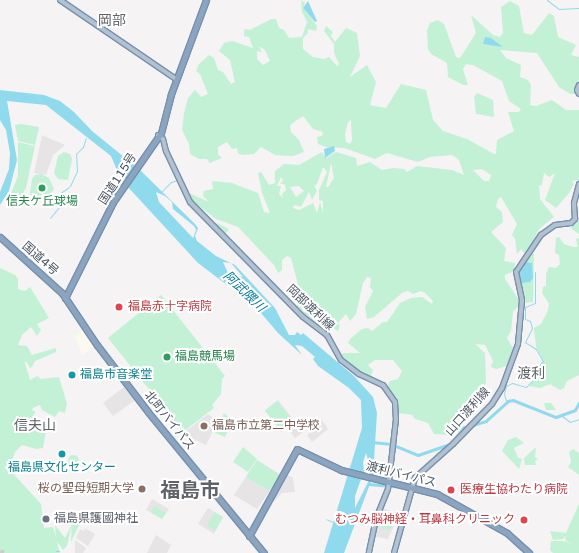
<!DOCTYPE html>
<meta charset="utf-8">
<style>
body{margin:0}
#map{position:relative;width:579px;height:553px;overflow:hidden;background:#f5f3f3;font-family:"Varela Round","Noto Sans JP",sans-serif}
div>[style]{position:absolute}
.commercial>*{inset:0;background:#fdf9ef}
.education>*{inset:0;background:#e6e4e5}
.green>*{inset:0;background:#c3f1d5}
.round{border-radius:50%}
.water>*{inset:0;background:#90daee}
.stream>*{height:1px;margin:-0.5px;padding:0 0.5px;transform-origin:0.5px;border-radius:0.5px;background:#90daee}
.river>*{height:2.5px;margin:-1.25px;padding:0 1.25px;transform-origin:1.25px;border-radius:1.25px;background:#90daee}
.highway-tunnel>*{height:5px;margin-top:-2.5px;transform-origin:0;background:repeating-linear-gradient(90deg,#caccce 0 5px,transparent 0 7.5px)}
.roads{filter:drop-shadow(1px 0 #7690ad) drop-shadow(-1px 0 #7690ad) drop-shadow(0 1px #7690ad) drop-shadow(0 -1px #7690ad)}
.major>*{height:4px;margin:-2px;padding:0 2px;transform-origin:2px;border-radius:2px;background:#b3c2d1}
.highway>*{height:5px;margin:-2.5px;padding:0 2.5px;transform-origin:2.5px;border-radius:2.5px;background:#8ba5c1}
.dots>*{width:11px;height:11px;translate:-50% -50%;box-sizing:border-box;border:2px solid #fff;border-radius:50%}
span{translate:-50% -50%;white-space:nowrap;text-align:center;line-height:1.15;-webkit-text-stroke:4px #fff;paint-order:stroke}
.street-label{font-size:12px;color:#4a5661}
.leisure-label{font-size:12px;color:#27864d}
.left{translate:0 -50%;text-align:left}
.health-label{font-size:12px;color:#be3a42}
.right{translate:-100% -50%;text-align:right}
.culture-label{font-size:12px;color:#0d838f}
.education-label{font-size:12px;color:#785e54}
.worship-label{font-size:12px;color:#5b616d}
.water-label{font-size:13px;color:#0c7c9b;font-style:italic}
.quarter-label{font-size:14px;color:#5f6368}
.town-label{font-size:20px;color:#5f6368;font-weight:700}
</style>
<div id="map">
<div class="commercial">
<div style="clip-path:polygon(83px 329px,94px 346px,82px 355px,75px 336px)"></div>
</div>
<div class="education">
<div style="clip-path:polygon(42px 135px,65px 145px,53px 155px,46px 175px,34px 173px)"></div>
<div style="clip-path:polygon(124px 387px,135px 400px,113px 416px,103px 403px)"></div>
<div style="clip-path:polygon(278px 400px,303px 432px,295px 438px,287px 427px,281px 432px,265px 410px)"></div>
<div style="clip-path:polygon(208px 414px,218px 421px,206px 445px,192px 438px,186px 431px)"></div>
<div style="clip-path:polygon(321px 419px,328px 429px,312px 442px,307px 435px,311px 432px,309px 429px)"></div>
<div style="clip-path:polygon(257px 460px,281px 475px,257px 509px,234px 495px)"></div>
<div style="clip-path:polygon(286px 474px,293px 478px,295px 492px,282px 493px,272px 503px,270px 501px)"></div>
<div style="clip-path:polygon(152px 499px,169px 509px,162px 519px,146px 510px)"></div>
<div style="clip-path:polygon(208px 508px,223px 517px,214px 534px,198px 524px)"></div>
<div style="clip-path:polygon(381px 508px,394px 512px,393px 528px,388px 539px,373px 536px)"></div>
<div style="clip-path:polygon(85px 528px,95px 534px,88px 546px,76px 538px,80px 529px,84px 531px)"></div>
<div style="clip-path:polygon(156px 535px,171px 545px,167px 553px,147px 553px)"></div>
<div style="clip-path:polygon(75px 540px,86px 548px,83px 553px,75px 553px)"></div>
</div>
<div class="green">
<div style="clip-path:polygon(evenodd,301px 0,305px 3px,303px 8px,317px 26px,316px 31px,308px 29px,308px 33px,303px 38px,303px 49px,313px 57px,324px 59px,329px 57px,337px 66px,339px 64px,334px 53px,334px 44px,324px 31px,326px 26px,333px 32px,331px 36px,335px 42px,346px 28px,357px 33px,360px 56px,350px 77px,367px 65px,376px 82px,370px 105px,386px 108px,401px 84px,426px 90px,433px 120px,443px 131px,467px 139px,494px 154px,496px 154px,497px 140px,514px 131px,508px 112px,519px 112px,521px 109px,509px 101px,502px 81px,473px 65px,466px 64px,463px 69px,468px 85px,463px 85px,448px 77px,447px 63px,431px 54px,428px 49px,427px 30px,430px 23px,438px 20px,444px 24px,456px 57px,460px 58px,476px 33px,471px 15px,493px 35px,500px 37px,503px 33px,501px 7px,510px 1px,519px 6px,524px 33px,532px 35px,549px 13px,554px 16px,558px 37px,576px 45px,571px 55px,579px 57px,579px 94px,570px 94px,559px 87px,537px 53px,500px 50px,506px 58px,521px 65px,520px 77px,528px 80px,531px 85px,530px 105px,536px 106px,552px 100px,566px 110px,579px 110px,579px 180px,572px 181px,574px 184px,569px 193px,556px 208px,545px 200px,555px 173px,549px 177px,544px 173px,542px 185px,539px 186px,540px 199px,554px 217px,539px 229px,530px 247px,524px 253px,521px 249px,517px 254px,515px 239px,512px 235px,517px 224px,501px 197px,498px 199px,496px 207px,502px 212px,503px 222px,491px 232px,506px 248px,504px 261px,515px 263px,514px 271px,505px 275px,505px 279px,521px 303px,513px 312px,511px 331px,507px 338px,513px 348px,507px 366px,496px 369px,491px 367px,493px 361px,485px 345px,475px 344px,485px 353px,486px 383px,478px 392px,480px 399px,478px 404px,455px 413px,453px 428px,462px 426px,450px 435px,434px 434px,428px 423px,415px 419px,412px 415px,399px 413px,388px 385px,390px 381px,398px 379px,402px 371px,393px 360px,375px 360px,368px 365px,373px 370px,371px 376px,362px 373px,340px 358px,343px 353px,360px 353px,348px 343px,350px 339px,362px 329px,368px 328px,372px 331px,383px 322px,387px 322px,400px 303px,411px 298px,422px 297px,432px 304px,433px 301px,425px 293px,421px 291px,413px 294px,408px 291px,402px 293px,374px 317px,367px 319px,365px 307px,373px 291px,370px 287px,371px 278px,367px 277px,363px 283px,356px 314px,350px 321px,346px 314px,338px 323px,340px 326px,338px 331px,317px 319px,314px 324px,297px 306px,299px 288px,291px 258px,287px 256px,282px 260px,282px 270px,278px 273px,274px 265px,238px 227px,216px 219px,189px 198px,189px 193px,209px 202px,203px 196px,204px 191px,213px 189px,212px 181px,232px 183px,258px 193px,264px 212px,270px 213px,262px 193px,258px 173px,261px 172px,269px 185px,275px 183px,275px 171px,284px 164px,299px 165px,322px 152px,326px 158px,336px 152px,356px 158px,357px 166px,370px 162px,382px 170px,393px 168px,404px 169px,407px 172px,417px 166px,452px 170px,464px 175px,459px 160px,452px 155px,430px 157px,418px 162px,387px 153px,375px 159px,344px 148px,326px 147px,318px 144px,317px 137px,322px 136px,323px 132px,313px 129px,303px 116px,290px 125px,291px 132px,299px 140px,304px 152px,293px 156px,275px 155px,261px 147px,254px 154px,242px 155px,238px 153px,237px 148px,232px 149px,227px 142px,218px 147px,218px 154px,222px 158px,210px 163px,207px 159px,199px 159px,190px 154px,189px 144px,182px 130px,184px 113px,188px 98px,195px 90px,201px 97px,208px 94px,200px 74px,196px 71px,199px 64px,209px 55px,214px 58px,218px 70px,223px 72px,231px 84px,235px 82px,230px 60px,219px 51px,224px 43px,232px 41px,253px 48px,249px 37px,244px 36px,244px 29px,250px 30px,271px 19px,276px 19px,279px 28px,284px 30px,289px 38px,302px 37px,307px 22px,302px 12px,301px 0,259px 46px,265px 50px,270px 61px,263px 65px,257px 59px,257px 51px,262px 52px,259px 46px,301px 0,351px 120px,352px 140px,350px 144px,346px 142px,345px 134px,348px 122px,351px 120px,301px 0,331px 163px,334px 178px,328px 187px,326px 187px,331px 163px,301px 0,323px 167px,327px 172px,319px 190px,319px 200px,323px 201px,323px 213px,320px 202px,317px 213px,313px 203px,299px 210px,293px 208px,294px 205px,301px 207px,309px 192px,312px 200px,317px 191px,314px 186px,317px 184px,323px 167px,301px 0,482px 169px,491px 175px,489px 181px,484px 181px,473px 170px,482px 169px,301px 0,281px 177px,283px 181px,280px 183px,285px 185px,286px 190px,282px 194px,283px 198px,279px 194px,281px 186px,277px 186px,281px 177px,301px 0,290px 187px,299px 186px,304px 191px,296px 197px,290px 187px)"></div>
<div style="clip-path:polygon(477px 93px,493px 100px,494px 117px,476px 114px,474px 97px)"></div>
<div style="clip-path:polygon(21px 124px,39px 127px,35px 145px,18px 141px,15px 125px)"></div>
<div style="clip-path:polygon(18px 142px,35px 146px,26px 188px,17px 203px,9px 198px,18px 176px)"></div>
<div style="clip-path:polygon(64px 152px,70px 154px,72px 159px,68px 180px,58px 179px,54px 173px,58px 156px)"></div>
<div style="clip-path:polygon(41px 174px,49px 178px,54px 189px,51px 193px,36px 199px,30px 194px,32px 179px,35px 175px)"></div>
<div style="clip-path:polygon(579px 221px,579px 234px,570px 228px)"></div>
<div style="clip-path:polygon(217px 223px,229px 229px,225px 235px,215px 225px)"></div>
<div style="clip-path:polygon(559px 237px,564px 244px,573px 247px,578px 247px,576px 239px,579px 238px,579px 375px,567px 381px,564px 388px,560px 390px,550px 384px,540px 388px,529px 386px,537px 375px,537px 368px,544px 361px,536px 347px,534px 328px,541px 324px,548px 310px,549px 304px,542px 293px,543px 287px,546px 286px,546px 274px,549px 267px,556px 268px,560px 264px,559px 255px,555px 253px,556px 238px)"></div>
<div style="clip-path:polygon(529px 252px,534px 254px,533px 302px,524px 303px,516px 272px)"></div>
<div style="clip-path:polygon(0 268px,15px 275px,18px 279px,18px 289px,25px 291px,30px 287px,49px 318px,37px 324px,41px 330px,37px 336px,31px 327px,22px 335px,18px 345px,27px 346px,32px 355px,56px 348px,56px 352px,35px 361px,32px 367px,30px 368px,26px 361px,25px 363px,30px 380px,37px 376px,41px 379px,59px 377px,67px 404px,65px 413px,59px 411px,55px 417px,42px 410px,40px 405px,33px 408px,32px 410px,36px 412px,33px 415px,46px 431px,43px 448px,36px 449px,22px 445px,15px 452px,9px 469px,41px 504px,44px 528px,53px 527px,60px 553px,0 553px)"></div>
<div style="clip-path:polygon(161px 295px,225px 376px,222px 379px,221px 394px,212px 405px,214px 408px,183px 432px,108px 338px)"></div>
<div style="clip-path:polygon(277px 401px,294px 421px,284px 429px,281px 425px,278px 427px,265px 411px)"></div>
<div style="clip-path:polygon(544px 403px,551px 403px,556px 410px,546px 410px)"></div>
<div style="clip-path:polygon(224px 413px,233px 421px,225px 437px,215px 433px)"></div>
<div style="clip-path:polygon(516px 437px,524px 443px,514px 448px,518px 458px,522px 459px,519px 469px,502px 451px,508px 440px)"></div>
<div style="clip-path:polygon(243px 447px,257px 459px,248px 472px,233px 462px)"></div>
<div style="clip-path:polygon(536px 447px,535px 457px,538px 459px,535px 461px,536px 465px,525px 465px,524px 458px)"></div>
<div style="clip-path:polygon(573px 449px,579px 453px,579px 475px,568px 467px,571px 462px,569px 452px)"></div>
<div class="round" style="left:67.5px;top:454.5px;width:11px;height:11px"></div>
<div style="clip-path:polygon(257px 460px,278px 474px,279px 477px,272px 488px,268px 490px,246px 477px)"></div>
<div style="clip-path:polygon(579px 504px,579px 553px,553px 553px,550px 550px,551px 541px,563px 541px,573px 544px,566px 541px,565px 536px,563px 539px,553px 540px,550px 531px,566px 533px)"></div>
<div style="clip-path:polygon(154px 506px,166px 513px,162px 519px,151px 512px)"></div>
<div style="clip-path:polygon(214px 512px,223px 517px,215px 531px,207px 526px)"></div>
<div style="clip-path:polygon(386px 514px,394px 516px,393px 527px,388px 530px,381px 528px)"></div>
<div style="clip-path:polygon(75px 517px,75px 521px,80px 523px,71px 542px,72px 520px)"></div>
<div style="clip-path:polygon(72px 524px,67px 546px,63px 550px,56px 540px,55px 525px,65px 538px)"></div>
</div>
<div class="water">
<div style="clip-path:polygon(308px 1px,317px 21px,315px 22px,303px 8px)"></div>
<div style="clip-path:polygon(485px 37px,491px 38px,503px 47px,483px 44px)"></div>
<div style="clip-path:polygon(evenodd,0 90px,44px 95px,60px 101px,74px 112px,92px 131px,140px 170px,195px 224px,198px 228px,195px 236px,197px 241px,216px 256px,235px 265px,275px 308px,289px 335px,295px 335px,297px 332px,301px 335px,303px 333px,354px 376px,373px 397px,377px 413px,373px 476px,344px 553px,324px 553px,362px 428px,361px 400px,349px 388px,318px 366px,313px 359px,315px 357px,302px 346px,295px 345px,302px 355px,278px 333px,255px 306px,198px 263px,127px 186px,124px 175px,117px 170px,111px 156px,46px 105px,7px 101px,17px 160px,9px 191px,0 205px,0 192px,9px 169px,10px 153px,6px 130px,0 120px,0 90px,156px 192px,165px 196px,172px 202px,173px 209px,194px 226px,196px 230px,193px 238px,159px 202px,156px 192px,0 90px,223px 262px,231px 263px,243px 277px,228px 273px,223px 262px,0 90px,366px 453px,369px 463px,369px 480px,355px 508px,355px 496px,364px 471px,363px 462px,366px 453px)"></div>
<div style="clip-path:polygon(334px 146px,335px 151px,325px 158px,324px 149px)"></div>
<div style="clip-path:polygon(525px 262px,532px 263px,533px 278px,530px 282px,522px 283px,518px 273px)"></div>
</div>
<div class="stream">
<div style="left:547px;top:0;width:15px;rotate:37deg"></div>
<div style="left:559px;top:9px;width:20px;rotate:-3deg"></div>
<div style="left:70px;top:186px;width:17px;rotate:-65deg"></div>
<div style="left:77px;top:171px;width:17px;rotate:-93deg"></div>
<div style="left:76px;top:154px;width:10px;rotate:-45deg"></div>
<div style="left:83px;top:147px;width:9px;rotate:-72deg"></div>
<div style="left:161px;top:192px;width:14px;rotate:-45deg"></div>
<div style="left:171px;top:182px;width:7px;rotate:-16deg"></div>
<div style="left:50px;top:218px;width:14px;rotate:-51deg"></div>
<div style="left:59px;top:207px;width:13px;rotate:-90deg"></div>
<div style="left:59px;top:194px;width:12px;rotate:-35deg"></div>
<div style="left:506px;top:401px;width:7px;rotate:-106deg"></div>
<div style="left:504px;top:394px;width:8px;rotate:-76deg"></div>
<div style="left:506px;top:386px;width:7px;rotate:-27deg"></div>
<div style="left:512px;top:383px;width:15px;rotate:16deg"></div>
<div style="left:526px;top:387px;width:11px;rotate:-45deg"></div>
<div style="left:534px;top:379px;width:10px;rotate:-79deg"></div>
<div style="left:536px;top:369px;width:11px;rotate:-49deg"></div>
<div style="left:543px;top:361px;width:14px;rotate:-120deg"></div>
<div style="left:536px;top:349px;width:13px;rotate:-148deg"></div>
<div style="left:525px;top:342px;width:16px;rotate:-63deg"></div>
<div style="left:532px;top:328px;width:7px;rotate:-106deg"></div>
<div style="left:530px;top:321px;width:5px;rotate:-158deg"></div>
<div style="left:525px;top:319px;width:12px;rotate:-90deg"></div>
<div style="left:525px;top:307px;width:11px;rotate:-22deg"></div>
<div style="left:535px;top:303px;width:31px;rotate:-90deg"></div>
<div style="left:562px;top:416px;width:10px;rotate:37deg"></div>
<div style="left:570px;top:422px;width:9px;rotate:-18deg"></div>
<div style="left:326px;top:519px;width:1px;rotate:45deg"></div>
<div style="left:328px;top:520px;width:5px;rotate:22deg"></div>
<div style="left:56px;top:551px;width:3px"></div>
</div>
<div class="river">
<div style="left:455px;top:439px;width:14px;rotate:-54deg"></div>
<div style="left:463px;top:428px;width:24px;rotate:-17deg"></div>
<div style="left:486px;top:421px;width:30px;rotate:-42deg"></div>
<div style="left:508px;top:401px;width:5px;rotate:-11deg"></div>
<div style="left:513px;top:400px;width:46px;rotate:21.6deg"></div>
<div style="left:556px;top:417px;width:20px;rotate:-20deg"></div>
<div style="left:575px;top:410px;width:8px;rotate:-60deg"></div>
<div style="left:372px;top:442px;width:19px;rotate:6deg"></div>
<div style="left:391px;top:444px;width:29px;rotate:22deg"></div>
<div style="left:418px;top:455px;width:34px;rotate:-19deg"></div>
<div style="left:369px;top:484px;width:32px;rotate:5deg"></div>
</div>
<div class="highway-tunnel">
<div style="left:0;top:551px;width:4px;rotate:27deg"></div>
</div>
<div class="roads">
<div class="major">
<div style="left:60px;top:0;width:140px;rotate:34.3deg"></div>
<div style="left:579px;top:85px;width:5px;rotate:112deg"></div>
<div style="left:577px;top:90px;width:4px;rotate:63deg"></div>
<div style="left:158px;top:135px;width:6px;rotate:39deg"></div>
<div style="left:163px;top:139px;width:12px;rotate:76deg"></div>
<div style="left:166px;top:151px;width:56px;rotate:64.8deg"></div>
<div style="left:190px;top:202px;width:161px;rotate:45.5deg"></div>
<div style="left:303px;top:317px;width:30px;rotate:37deg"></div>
<div style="left:327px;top:335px;width:29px;rotate:61deg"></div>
<div style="left:341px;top:360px;width:23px;rotate:38deg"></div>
<div style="left:359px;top:374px;width:26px;rotate:25deg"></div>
<div style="left:383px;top:385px;width:21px;rotate:55deg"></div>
<div style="left:395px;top:402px;width:17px;rotate:87deg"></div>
<div style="left:396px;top:419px;width:70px;rotate:96.5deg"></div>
<div style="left:388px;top:489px;width:32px;rotate:112deg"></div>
<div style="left:376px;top:519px;width:35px;rotate:102deg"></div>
<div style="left:394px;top:553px;width:78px;rotate:-74.4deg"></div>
<div style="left:415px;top:478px;width:51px;rotate:-41.8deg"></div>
<div style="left:453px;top:444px;width:56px;rotate:-45.7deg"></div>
<div style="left:492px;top:404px;width:19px;rotate:-58deg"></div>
<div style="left:502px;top:388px;width:47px;rotate:-70deg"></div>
<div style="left:518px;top:344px;width:44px;rotate:-84.8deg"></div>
<div style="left:522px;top:300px;width:29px;rotate:-102deg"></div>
<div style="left:516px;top:272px;width:45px;rotate:-56deg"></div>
<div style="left:541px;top:235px;width:17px;rotate:-36deg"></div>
<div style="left:555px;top:225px;width:16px;rotate:-7deg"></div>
<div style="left:571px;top:223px;width:6px;rotate:-45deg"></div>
<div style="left:575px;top:219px;width:16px;rotate:-94deg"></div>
<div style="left:574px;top:203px;width:20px;rotate:-75deg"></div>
</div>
<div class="highway">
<div style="left:0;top:237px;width:84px;rotate:42.1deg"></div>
<div style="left:62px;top:293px;width:63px;rotate:56.1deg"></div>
<div style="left:97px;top:345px;width:84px;rotate:52.7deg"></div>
<div style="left:148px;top:412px;width:183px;rotate:50.6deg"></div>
<div style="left:65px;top:298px;width:107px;rotate:-63.4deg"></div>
<div style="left:113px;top:202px;width:84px;rotate:-55.2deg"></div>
<div style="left:161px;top:133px;width:40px;rotate:-75.6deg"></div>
<div style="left:171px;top:94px;width:100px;rotate:-69.6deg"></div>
<div style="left:249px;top:536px;width:99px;rotate:-61.1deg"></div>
<div style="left:297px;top:449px;width:49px;rotate:25.5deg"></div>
<div style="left:341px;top:470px;width:99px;rotate:14deg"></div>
<div style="left:437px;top:494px;width:80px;rotate:29.1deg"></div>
<div style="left:507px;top:533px;width:30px;rotate:42deg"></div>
</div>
</div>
<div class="dots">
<div style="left:42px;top:188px;background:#2e9e5b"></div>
<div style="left:119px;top:307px;background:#e0444e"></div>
<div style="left:167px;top:357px;background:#2e9e5b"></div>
<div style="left:72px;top:375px;background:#0f9aa8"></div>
<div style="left:204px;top:426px;background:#8d6e63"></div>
<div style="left:62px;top:454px;background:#0f9aa8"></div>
<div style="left:142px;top:489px;background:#8d6e63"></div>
<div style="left:451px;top:490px;background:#e0444e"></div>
<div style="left:46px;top:519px;background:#6b7280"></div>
<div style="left:524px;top:520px;background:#e0444e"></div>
</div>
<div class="street-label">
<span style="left:118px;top:179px;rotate:-57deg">国道115号</span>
<span style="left:40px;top:259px;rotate:41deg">国道4号</span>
<span style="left:310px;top:308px;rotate:43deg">岡部渡利線</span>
<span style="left:468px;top:412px;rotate:-48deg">山口渡利線</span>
<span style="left:169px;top:421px;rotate:51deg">北町バイパス</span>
<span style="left:401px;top:475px;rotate:14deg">渡利バイパス</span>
</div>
<div class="leisure-label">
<span style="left:42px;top:202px">信夫ケ丘球場</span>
<span class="left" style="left:175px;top:357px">福島競馬場</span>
</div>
<div class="health-label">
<span class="left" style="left:128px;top:307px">福島赤十字病院</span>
<span class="left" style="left:460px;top:490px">医療生協わたり病院</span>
<span class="right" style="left:515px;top:520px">むつみ脳神経・耳鼻科クリニック</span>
</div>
<div class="culture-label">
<span class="left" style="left:80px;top:375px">福島市音楽堂</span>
<span style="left:62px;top:468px">福島県文化センター</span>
</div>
<div class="education-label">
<span class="left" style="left:212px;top:426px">福島市立第二中学校</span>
<span class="right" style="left:134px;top:489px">桜の聖母短期大学</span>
</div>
<div class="worship-label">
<span class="left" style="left:54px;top:519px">福島県護國神社</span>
</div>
<div class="water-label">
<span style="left:244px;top:292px;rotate:44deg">阿武隈川</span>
</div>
<div class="quarter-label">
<span style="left:112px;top:21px">岡部</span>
<span style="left:531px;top:374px">渡利</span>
<span style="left:35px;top:426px">信夫山</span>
</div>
<div class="town-label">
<span style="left:190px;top:491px">福島市</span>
</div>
</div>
